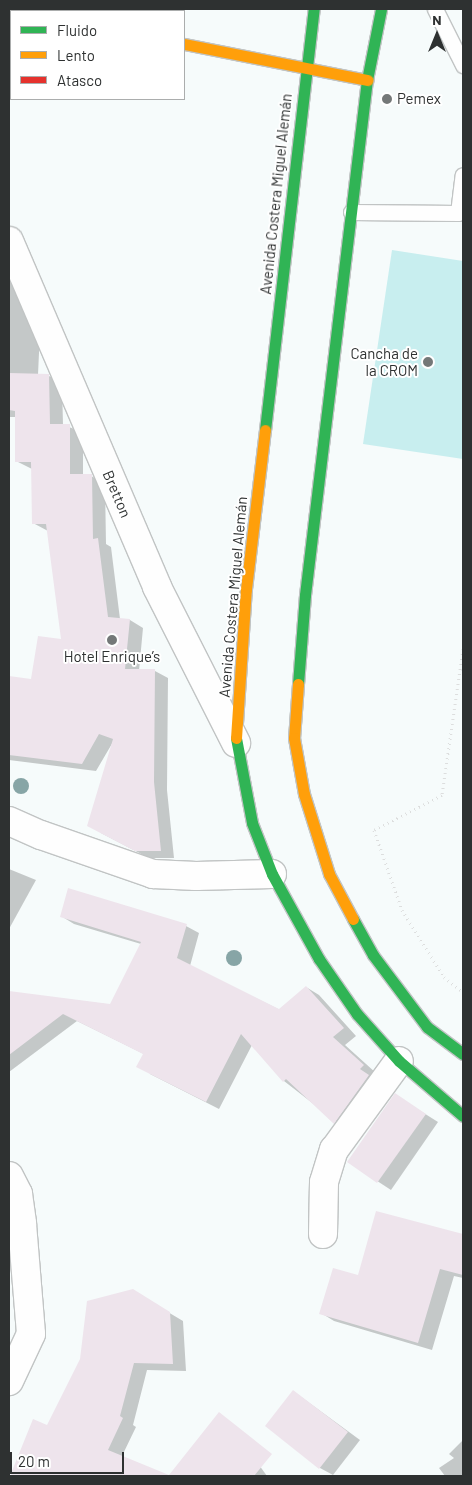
<!DOCTYPE html>
<meta charset="utf-8">
<style>
body{margin:0}
#map{position:relative;width:472px;height:1485px;overflow:hidden;background:#f6fbfb;font-family:Barlow,sans-serif}
div>[style]{position:absolute}
.green>*{inset:0;background:#c8eeef}
.shadow>*{inset:0;background:#0003}
.building>*{inset:0;background:#eee4ec}
.path>*{height:3px;margin-top:-1.5px;transform-origin:0;background:repeating-linear-gradient(90deg,#dddede 0 1px,transparent 0 5px)}
.roads{filter:drop-shadow(1px 0 #c1c4c4) drop-shadow(-1px 0 #c1c4c4) drop-shadow(0 1px #c1c4c4) drop-shadow(0 -1px #c1c4c4)}
.lane>*{height:15px;margin:-7.5px;padding:0 7.5px;transform-origin:7.5px;border-radius:7.5px;background:#fefefe}
.street>*{height:28px;margin:-14px;padding:0 14px;transform-origin:14px;border-radius:14px;background:#fefefe}
.fast>*{height:11px;margin:-5.5px;padding:0 5.5px;transform-origin:5.5px;border-radius:5.5px;background:#30b455}
.slow>*{height:11px;margin:-5.5px;padding:0 5.5px;transform-origin:5.5px;border-radius:5.5px;background:#ff9f0a}
.jam>*{height:11px;margin:-5.5px;padding:0 5.5px;transform-origin:5.5px;border-radius:5.5px;background:#e5322d}
.trees>*{width:16px;height:16px;margin:-8px;border-radius:50%;background:#87a5a6}
.dots>*{width:14px;height:14px;translate:-50% -50%;box-sizing:border-box;border:2px solid #fff;border-radius:50%}
span{translate:-50% -50%;white-space:nowrap;text-align:center;line-height:1.15;-webkit-text-stroke:4px #fff;paint-order:stroke}
.poi-label{font-size:15px;color:#2e3131}
.left{translate:0 -50%;text-align:left}
.right{translate:-100% -50%;text-align:right}
.street-label{font-size:15px;color:#2e3131}
.frame{position:absolute;inset:0;border:10px solid #2e3131;pointer-events:none}
.legend{position:absolute;left:10px;top:10px;width:175px;height:90px;box-sizing:border-box;background:#fff;border:1px solid #abadad;margin:0;padding:6px 9px;list-style:none;font-size:15px;color:#2e3131}
.legend li{display:flex;align-items:center;gap:10px;height:25px}
.legend b{width:25px;border:1px solid #abadad}
.north{position:absolute;left:412px;top:10px;width:50px;height:50px;-webkit-text-stroke:4px #fff;paint-order:stroke;rotate:0deg;font-size:14px;font-weight:700;line-height:20px;text-align:center;color:#2e3131}
.north::after{content:'';display:block;margin:auto;width:18px;height:22px;background:#2e3131;clip-path:polygon(50% 0,100% 100%,50% 72%,0 100%)}
.scale{position:absolute;left:10px;top:1452px;width:114px;height:22px;box-sizing:border-box;border:2px solid #2e3131;border-top:0;padding-left:6px;font-size:15px;line-height:18px;white-space:nowrap;color:#2e3131;-webkit-text-stroke:4px #fff;paint-order:stroke}
</style>
<div id="map">
<div class="green">
<div style="clip-path:polygon(392px 250px,463px 261px,463px 459px,363px 444px)"></div>
</div>
<div class="shadow">
<div style="clip-path:polygon(9px 262px,40px 331px,38px 375px,49px 376px,62px 383px,63px 425px,83px 432px,83px 475px,91px 476px,105px 483px,106px 544px,111px 547px,120px 619px,130px 620px,143px 628px,139px 671px,155px 671px,168px 678px,167px 790px,174px 858px,149px 858px,101px 833px,113px 742px,96px 771px,9px 760px,9px 677px,32px 680px,63px 641px,48px 531px,33px 523px,32px 469px,16px 461px,16px 417px,9px 417px)"></div>
<div style="clip-path:polygon(9px 869px,36px 880px,9px 929px)"></div>
<div style="clip-path:polygon(61px 916px,186px 926px,199px 933px,190px 966px,280px 1010px,306px 987px,319px 995px,356px 1036px,345px 1045px,376px 1073px,347px 1130px,284px 1081px,252px 1045px,219px 1109px,150px 1074px,144px 1054px,77px 1021px,9px 1072px,9px 992px,129px 1007px,141px 944px,74px 924px)"></div>
<div style="clip-path:polygon(395px 1095px,438px 1122px,391px 1190px,348px 1162px)"></div>
<div style="clip-path:polygon(377px 1213px,463px 1235px,463px 1278px,454px 1276px,432px 1350px,334px 1321px,321px 1313px,359px 1277px)"></div>
<div style="clip-path:polygon(146px 1299px,183px 1321px,186px 1371px,147px 1370px,133px 1425px,136px 1427px,122px 1456px,138px 1466px,134px 1476px,18px 1476px,12px 1473px)"></div>
<div style="clip-path:polygon(293px 1391px,360px 1440px,333px 1475px,320px 1468px)"></div>
<div style="clip-path:polygon(230px 1425px,267px 1476px,178px 1476px,173px 1472px)"></div>
<div style="clip-path:polygon(463px 1440px,463px 1476px,445px 1476px,439px 1468px,454px 1458px,449px 1454px)"></div>
</div>
<div class="building">
<div style="clip-path:polygon(9px 373px,49px 374px,50px 424px,70px 424px,70px 474px,92px 474px,93px 539px,98px 538px,108px 617px,130px 619px,125px 669px,155px 669px,154px 782px,161px 851px,135px 851px,87px 826px,113px 739px,99px 734px,82px 764px,9px 755px,9px 676px,31px 679px,38px 636px,61px 639px,46px 524px,32px 524px,31px 462px,15px 462px,15px 411px,9px 410px)"></div>
<div style="clip-path:polygon(68px 888px,187px 924px,177px 958px,279px 1009px,306px 986px,344px 1028px,333px 1037px,364px 1065px,360px 1069px,369px 1075px,334px 1124px,286px 1079px,283px 1082px,241px 1034px,206px 1102px,136px 1067px,143px 1054px,63px 1014px,9px 1055px,9px 991px,110px 1004px,141px 942px,60px 917px)"></div>
<div style="clip-path:polygon(395px 1093px,426px 1114px,377px 1183px,347px 1162px)"></div>
<div style="clip-path:polygon(376px 1211px,463px 1234px,463px 1275px,440px 1269px,418px 1343px,319px 1314px,333px 1268px,358px 1275px)"></div>
<div style="clip-path:polygon(133px 1289px,170px 1312px,173px 1364px,134px 1363px,120px 1416px,123px 1418px,108px 1450px,169px 1475px,219px 1412px,272px 1454px,254px 1476px,10px 1476px,33px 1419px,47px 1425px,80px 1359px,87px 1301px)"></div>
<div style="clip-path:polygon(293px 1390px,348px 1432px,319px 1469px,265px 1426px)"></div>
</div>
<div class="path">
<div style="left:463px;top:649px;width:148px;rotate:98.2deg"></div>
<div style="left:442px;top:795px;width:76px;rotate:152.8deg"></div>
<div style="left:374px;top:830px;width:85px;rotate:70.7deg"></div>
<div style="left:402px;top:910px;width:79px;rotate:57.9deg"></div>
<div style="left:444px;top:977px;width:24px;rotate:38deg"></div>
</div>
<div class="roads">
<div class="lane">
<div style="left:435px;top:9px;width:63px;rotate:63.4deg"></div>
<div style="left:351px;top:212px;width:107px;rotate:0.5deg"></div>
<div style="left:458px;top:213px;width:38px;rotate:-83deg"></div>
</div>
<div class="street">
<div style="left:9px;top:241px;width:376px;rotate:66.8deg"></div>
<div style="left:157px;top:587px;width:175px;rotate:63.1deg"></div>
<div style="left:9px;top:821px;width:35px;rotate:24deg"></div>
<div style="left:41px;top:835px;width:119px;rotate:19.2deg"></div>
<div style="left:153px;top:874px;width:43px;rotate:2.7deg"></div>
<div style="left:196px;top:876px;width:76px;rotate:-1.5deg"></div>
<div style="left:9px;top:1176px;width:20px;rotate:63deg"></div>
<div style="left:18px;top:1194px;width:30px;rotate:82deg"></div>
<div style="left:22px;top:1224px;width:110px;rotate:85.3deg"></div>
<div style="left:31px;top:1334px;width:52px;rotate:115.1deg"></div>
<div style="left:323px;top:1234px;width:52px;rotate:-88.9deg"></div>
<div style="left:324px;top:1182px;width:34px;rotate:-73deg"></div>
<div style="left:334px;top:1150px;width:110px;rotate:-53.9deg"></div>
</div>
<div class="fast">
<div style="left:265px;top:430px;width:424px;rotate:-83.4deg"></div>
<div style="left:298px;top:684px;width:89px;rotate:-85.5deg"></div>
<div style="left:305px;top:595px;width:519px;rotate:-83.14deg"></div>
<div style="left:367px;top:80px;width:72px;rotate:-78.8deg"></div>
<div style="left:236px;top:738px;width:86px;rotate:79.3deg"></div>
<div style="left:252px;top:823px;width:55px;rotate:68.6deg"></div>
<div style="left:272px;top:874px;width:97px;rotate:61.1deg"></div>
<div style="left:319px;top:959px;width:67px;rotate:55.4deg"></div>
<div style="left:357px;top:1014px;width:63px;rotate:48.2deg"></div>
<div style="left:399px;top:1061px;width:84px;rotate:40.7deg"></div>
<div style="left:353px;top:919px;width:41px;rotate:60.9deg"></div>
<div style="left:373px;top:955px;width:90px;rotate:53.1deg"></div>
<div style="left:427px;top:1027px;width:45px;rotate:36.9deg"></div>
</div>
<div class="slow">
<div style="left:184px;top:44px;width:187px;rotate:11.1deg"></div>
<div style="left:298px;top:684px;width:54px;rotate:94.2deg"></div>
<div style="left:294px;top:738px;width:57px;rotate:79.9deg"></div>
<div style="left:304px;top:794px;width:84px;rotate:72.6deg"></div>
<div style="left:329px;top:874px;width:51px;rotate:61.9deg"></div>
<div style="left:236px;top:738px;width:149px;rotate:-86.2deg"></div>
<div style="left:246px;top:589px;width:160px;rotate:-83.2deg"></div>
</div>
<div class="jam">
<div style="left:9px;top:11px;width:2px"></div>
</div>
</div>
<div class="trees">
<div style="left:21px;top:786px"></div>
<div style="left:234px;top:958px"></div>
</div>
<div class="dots">
<div style="left:387px;top:99px;background:#747878"></div>
<div style="left:428px;top:362px;background:#747878"></div>
<div style="left:112px;top:640px;background:#747878"></div>
</div>
<div class="poi-label">
<span class="left" style="left:397px;top:99px">Pemex</span>
<span class="right" style="left:418px;top:362px">Cancha de<br>la CROM</span>
<span style="left:112px;top:657px">Hotel Enrique’s</span>
</div>
<div class="street-label">
<span style="left:276px;top:194px;rotate:-84deg">Avenida Costera Miguel Alemán</span>
<span style="left:117px;top:494px;rotate:67deg">Bretton</span>
<span style="left:233px;top:597px;rotate:-85deg">Avenida Costera Miguel Alemán</span>
</div>
<div class="frame"></div>
<ul class="legend">
<li><b style="height:6px;background:#30b455"></b>Fluido</li>
<li><b style="height:6px;background:#ff9f0a"></b>Lento</li>
<li><b style="height:6px;background:#e5322d"></b>Atasco</li>
</ul>
<div class="north">N</div>
<div class="scale">20 m</div>
</div>
